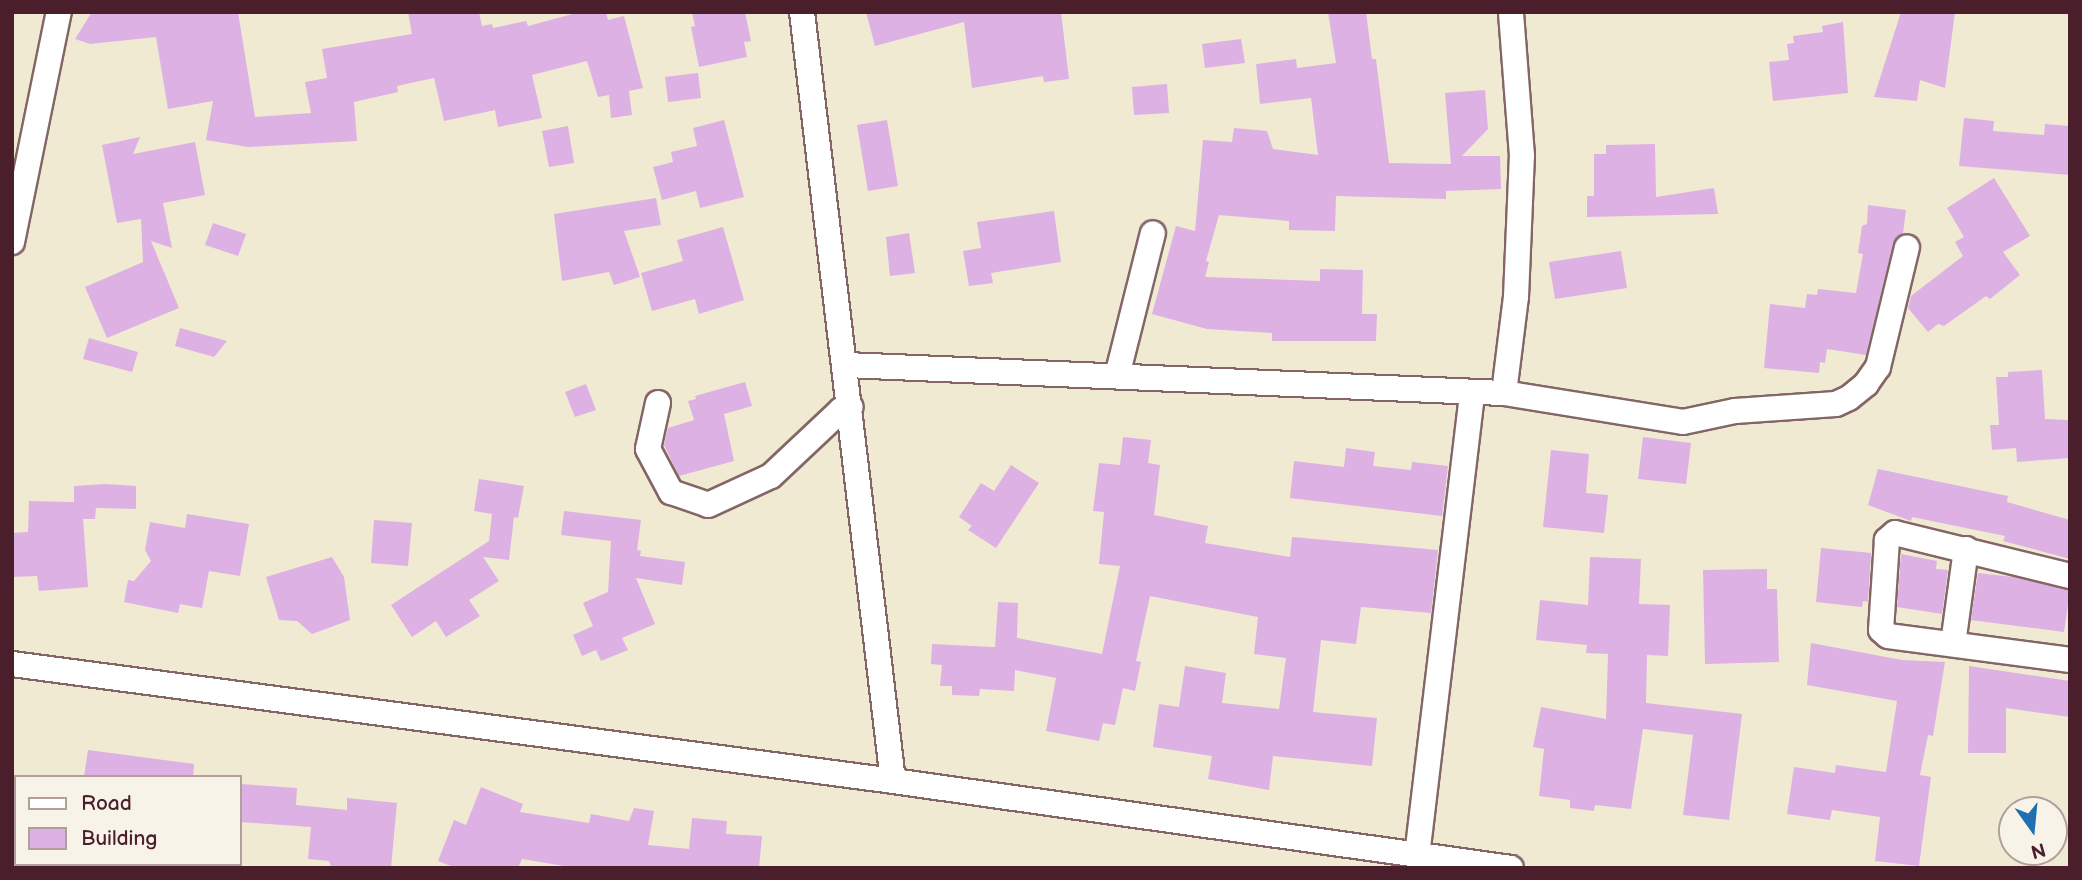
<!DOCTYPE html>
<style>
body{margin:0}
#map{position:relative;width:2082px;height:880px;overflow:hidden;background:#f1ead3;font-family:"Balsamiq Sans",sans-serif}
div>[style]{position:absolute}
.building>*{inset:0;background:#ddb1e4}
.roads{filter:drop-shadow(2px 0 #846666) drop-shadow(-2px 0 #846666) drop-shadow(0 2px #846666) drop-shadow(0 -2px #846666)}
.minor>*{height:24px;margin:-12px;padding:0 12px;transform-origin:12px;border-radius:12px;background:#fff}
span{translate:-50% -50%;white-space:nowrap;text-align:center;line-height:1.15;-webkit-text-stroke:7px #f7f3e8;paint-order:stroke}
.frame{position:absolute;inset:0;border:14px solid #4a1f2b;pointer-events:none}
.legend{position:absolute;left:14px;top:775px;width:228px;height:91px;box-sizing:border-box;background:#f7f3e8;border:2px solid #b29e9c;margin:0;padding:9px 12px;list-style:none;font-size:21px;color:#4a1f2b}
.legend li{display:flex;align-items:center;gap:14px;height:35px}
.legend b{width:35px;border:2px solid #b29e9c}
.north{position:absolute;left:1998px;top:796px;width:70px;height:70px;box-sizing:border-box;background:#f7f3e8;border:2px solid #b29e9c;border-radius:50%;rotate:165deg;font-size:19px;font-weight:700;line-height:28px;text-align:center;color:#4a1f2b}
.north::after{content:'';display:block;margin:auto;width:24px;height:32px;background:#1f6fb2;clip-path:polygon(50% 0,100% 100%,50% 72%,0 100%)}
</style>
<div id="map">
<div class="building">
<div style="clip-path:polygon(92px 12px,238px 12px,255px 117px,311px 113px,305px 82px,327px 78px,322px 49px,412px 34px,408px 12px,479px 12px,482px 26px,492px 24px,493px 28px,526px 21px,528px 26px,580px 12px,606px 12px,608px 20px,624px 16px,643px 88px,629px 91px,632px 115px,611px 118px,609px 95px,598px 97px,587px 61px,532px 75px,542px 118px,498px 127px,495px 110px,444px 121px,434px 78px,397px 86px,398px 92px,354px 102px,357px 141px,248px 147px,206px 140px,213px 101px,168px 109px,156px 37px,90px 44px,75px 39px)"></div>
<div style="clip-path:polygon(692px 12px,745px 12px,751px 41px,744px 42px,747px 57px,699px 67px,691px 27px,695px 26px)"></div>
<div style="clip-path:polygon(866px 12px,1061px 12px,1069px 79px,1044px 82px,1043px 76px,972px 88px,964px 22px,875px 46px)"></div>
<div style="clip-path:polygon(1328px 12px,1366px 12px,1372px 59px,1376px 59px,1389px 163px,1451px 164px,1445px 93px,1485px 90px,1488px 129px,1462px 156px,1500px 156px,1501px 189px,1446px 191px,1446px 199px,1336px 196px,1335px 231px,1289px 230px,1289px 221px,1219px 215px,1206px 261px,1209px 262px,1205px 277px,1320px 281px,1320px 269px,1363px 270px,1362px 314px,1377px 314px,1376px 341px,1272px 341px,1272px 333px,1207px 329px,1152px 314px,1176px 226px,1195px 231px,1203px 140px,1232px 142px,1234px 128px,1267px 131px,1273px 149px,1318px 155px,1311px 98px,1260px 104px,1256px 64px,1296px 59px,1297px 68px,1336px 63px)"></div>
<div style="clip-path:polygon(1901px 12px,1955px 12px,1945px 88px,1920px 80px,1917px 101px,1874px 97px)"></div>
<div style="clip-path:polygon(1843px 22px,1848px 93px,1773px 101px,1769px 62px,1789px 60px,1787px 44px,1794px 43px,1793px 36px,1823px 32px,1822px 26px)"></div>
<div style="clip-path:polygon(1241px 39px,1245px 63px,1205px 68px,1202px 44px)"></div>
<div style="clip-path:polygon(698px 73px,701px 98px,668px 102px,665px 77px)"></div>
<div style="clip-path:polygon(1167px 84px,1169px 113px,1134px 115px,1132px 87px)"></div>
<div style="clip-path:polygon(1964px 118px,1994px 121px,1993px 131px,2044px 135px,2045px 124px,2070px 126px,2070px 175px,1959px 166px)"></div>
<div style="clip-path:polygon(724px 120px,744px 197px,700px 208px,696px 191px,662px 200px,653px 167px,673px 162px,671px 152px,697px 146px,693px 128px)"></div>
<div style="clip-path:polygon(887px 120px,898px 186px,868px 191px,857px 125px)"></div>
<div style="clip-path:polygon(568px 126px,574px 163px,549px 167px,542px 131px)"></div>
<div style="clip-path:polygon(140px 137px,133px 154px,195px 142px,205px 195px,163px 203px,172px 248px,151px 241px,179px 308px,107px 338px,85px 287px,143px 262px,141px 219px,117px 223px,102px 145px)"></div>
<div style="clip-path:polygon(1655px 144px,1656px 197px,1714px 188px,1718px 214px,1587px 217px,1587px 196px,1594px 196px,1594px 154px,1606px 154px,1606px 145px)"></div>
<div style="clip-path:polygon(1994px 178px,2030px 236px,2003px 252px,2020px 275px,1990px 299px,1986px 296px,1944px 326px,1938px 324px,1928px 332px,1908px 308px,1911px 296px,1963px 256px,1955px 242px,1964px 237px,1947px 208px)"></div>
<div style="clip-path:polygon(656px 198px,661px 225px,624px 231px,640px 277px,614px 285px,609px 272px,562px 281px,554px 214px)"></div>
<div style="clip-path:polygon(1868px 205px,1906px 210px,1903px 233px,1893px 244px,1866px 355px,1827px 349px,1825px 363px,1820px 362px,1819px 373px,1764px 368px,1770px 304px,1805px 308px,1807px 294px,1817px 295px,1818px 289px,1856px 293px,1863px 254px,1858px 253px,1862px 226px,1867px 224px)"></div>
<div style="clip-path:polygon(1054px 211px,1061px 262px,991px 273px,993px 283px,969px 286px,963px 251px,981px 248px,977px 222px)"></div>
<div style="clip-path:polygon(213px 223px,246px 234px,238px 256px,205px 245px)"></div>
<div style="clip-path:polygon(723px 227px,744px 300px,699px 314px,695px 299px,652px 311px,641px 273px,683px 261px,677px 240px)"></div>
<div style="clip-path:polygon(909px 233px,915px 273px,890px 276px,886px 237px)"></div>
<div style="clip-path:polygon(1621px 251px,1627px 288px,1555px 299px,1549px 262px)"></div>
<div style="clip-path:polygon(180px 328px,227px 341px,214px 357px,175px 346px)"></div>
<div style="clip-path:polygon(89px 338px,138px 352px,132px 372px,83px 359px)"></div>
<div style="clip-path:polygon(2042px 370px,2045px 419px,2070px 420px,2070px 458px,2017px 462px,2016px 448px,1992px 450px,1990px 425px,1999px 425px,1996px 377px,2008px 377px,2008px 372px)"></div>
<div style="clip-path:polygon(745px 382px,752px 406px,724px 414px,734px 461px,679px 476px,664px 445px,668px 428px,694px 420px,688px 401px,696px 399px,695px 396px)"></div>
<div style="clip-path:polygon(586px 384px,596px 410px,575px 417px,565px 392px)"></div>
<div style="clip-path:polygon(1123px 437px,1151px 440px,1148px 463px,1160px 465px,1154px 515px,1208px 526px,1205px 543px,1290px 557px,1292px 537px,1438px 550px,1431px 613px,1361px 607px,1356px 644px,1321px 640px,1313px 712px,1377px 718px,1372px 766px,1273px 756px,1269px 790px,1208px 779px,1212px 756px,1153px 747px,1159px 704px,1179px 707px,1185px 666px,1226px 673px,1222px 703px,1279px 709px,1286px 658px,1254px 654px,1258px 617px,1150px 596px,1136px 661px,1141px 662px,1135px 691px,1123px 688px,1115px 725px,1103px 723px,1099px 741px,1046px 731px,1056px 678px,1015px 670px,1014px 691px,980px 689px,979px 696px,952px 695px,952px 686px,940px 686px,942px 665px,931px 664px,932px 644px,995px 647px,998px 602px,1018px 603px,1017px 638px,1102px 654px,1120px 566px,1099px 564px,1104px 512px,1093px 511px,1099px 463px,1120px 465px)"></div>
<div style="clip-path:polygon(1643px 437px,1691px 443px,1686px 484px,1638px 479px)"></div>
<div style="clip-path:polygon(1346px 448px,1375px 452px,1373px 466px,1411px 470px,1412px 462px,1448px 466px,1442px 516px,1290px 498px,1294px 461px,1344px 467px)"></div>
<div style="clip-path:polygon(1551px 450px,1589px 454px,1586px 493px,1608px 495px,1604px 533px,1543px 527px)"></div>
<div style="clip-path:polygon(1011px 465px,1039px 483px,996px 548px,968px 530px,972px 526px,959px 517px,981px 483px,994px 491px)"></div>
<div style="clip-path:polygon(1878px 469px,2008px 496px,2007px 502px,2070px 520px,2070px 559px,2003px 541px,2005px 536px,1912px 517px,1911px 521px,1868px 505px)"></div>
<div style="clip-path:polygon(479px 479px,524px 486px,518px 518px,514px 517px,509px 560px,483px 557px,499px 581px,469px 600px,480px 616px,446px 637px,436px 621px,412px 637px,391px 605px,489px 541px,492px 514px,474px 511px)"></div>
<div style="clip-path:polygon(105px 484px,136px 486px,136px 509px,96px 508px,95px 519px,83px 519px,88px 587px,39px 591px,37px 576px,12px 577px,12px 533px,28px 532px,29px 501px,74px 502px,74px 486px)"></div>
<div style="clip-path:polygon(564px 511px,641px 520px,637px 550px,641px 551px,640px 556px,685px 562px,682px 585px,636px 578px,655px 624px,622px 638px,628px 650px,601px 661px,596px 650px,582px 656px,573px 635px,593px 626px,583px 603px,608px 592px,611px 541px,561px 535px)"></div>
<div style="clip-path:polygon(187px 514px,249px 524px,240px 576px,209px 571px,202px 608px,180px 604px,178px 613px,124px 602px,128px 580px,134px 581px,151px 561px,145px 550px,150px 522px,185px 528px)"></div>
<div style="clip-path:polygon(374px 520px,412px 523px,408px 566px,371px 563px)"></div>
<div style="clip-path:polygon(1821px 548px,1871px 553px,1868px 602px,1863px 601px,1862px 607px,1816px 602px)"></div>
<div style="clip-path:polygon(1901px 554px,1937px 561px,1936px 569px,1948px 570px,1942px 614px,1897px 607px)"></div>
<div style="clip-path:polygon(332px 557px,344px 577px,350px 620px,312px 634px,297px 621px,279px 620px,266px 577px)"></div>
<div style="clip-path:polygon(1590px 557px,1641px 559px,1639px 604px,1670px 605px,1668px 656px,1647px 655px,1646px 703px,1742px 714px,1729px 820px,1683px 815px,1693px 735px,1643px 729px,1631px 809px,1595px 805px,1594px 811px,1570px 808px,1570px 800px,1539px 796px,1544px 749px,1533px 747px,1541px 707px,1606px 719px,1608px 654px,1586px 653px,1587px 645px,1536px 640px,1540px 600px,1588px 605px)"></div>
<div style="clip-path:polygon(1767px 569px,1767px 589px,1777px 589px,1779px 662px,1705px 664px,1703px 570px)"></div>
<div style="clip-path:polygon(1978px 573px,2013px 577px,2070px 590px,2064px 632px,1971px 620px)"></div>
<div style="clip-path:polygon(1811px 643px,1902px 660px,1945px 662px,1933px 736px,1928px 735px,1920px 775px,1931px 777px,1919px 866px,1875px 861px,1880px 817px,1832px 810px,1830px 820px,1787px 814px,1794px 767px,1835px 773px,1836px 765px,1886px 772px,1897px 701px,1807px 685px)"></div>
<div style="clip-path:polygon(1969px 666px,2070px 681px,2070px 717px,2006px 708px,2006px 753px,1968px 753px)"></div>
<div style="clip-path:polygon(88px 750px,194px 764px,193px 777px,84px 777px)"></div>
<div style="clip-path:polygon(240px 784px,297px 788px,296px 805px,347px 810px,347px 798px,397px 803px,391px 868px,331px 867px,329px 861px,308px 859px,311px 827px,240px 822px)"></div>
<div style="clip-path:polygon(481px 787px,523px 804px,520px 812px,589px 823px,591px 814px,629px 821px,634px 808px,654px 811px,648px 845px,689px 849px,692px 818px,727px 821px,726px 834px,762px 836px,759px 868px,576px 868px,522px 859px,518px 868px,456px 868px,438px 861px,454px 820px,466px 825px)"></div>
</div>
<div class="roads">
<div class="minor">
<div style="left:802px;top:12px;width:774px;rotate:83.25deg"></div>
<div style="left:12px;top:242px;width:235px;rotate:-78.5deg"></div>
<div style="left:846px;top:365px;width:659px;rotate:2.44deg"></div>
<div style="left:1504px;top:393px;width:181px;rotate:9.2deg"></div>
<div style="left:1683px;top:422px;width:53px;rotate:-11.9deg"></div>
<div style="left:1735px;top:411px;width:101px;rotate:-4deg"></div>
<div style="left:1836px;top:404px;width:14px;rotate:-25deg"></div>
<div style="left:1849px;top:398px;width:22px;rotate:-39deg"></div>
<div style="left:1866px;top:384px;width:21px;rotate:-55deg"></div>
<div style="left:1878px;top:367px;width:123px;rotate:-76.4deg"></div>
<div style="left:1117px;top:376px;width:147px;rotate:-75.9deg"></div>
<div style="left:1504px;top:393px;width:97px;rotate:-82.9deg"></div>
<div style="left:1516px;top:297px;width:141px;rotate:-87.6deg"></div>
<div style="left:1522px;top:156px;width:144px;rotate:-94.4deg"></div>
<div style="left:658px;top:403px;width:47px;rotate:102.3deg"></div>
<div style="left:648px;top:449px;width:49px;rotate:61.9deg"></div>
<div style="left:671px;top:492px;width:39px;rotate:19deg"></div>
<div style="left:708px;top:505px;width:69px;rotate:-24.7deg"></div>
<div style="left:771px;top:476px;width:96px;rotate:-43.3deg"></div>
<div style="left:841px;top:410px;width:10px;rotate:-17deg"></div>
<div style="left:2070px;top:576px;width:180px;rotate:-166.2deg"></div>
<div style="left:1895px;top:533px;width:11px;rotate:139deg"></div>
<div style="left:1887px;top:540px;width:90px;rotate:93.8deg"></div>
<div style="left:1881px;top:630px;width:9px;rotate:41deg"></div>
<div style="left:1888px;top:636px;width:184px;rotate:7.5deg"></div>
<div style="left:1953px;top:644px;width:96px;rotate:-82.2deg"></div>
<div style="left:12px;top:664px;width:889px;rotate:7.56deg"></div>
<div style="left:893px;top:781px;width:624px;rotate:8.01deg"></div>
<div style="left:1417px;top:856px;width:467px;rotate:-83.2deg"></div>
</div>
</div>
<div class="frame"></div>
<ul class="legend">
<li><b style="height:9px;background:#fff"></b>Road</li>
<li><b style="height:19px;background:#ddb1e4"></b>Building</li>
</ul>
<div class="north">N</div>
</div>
